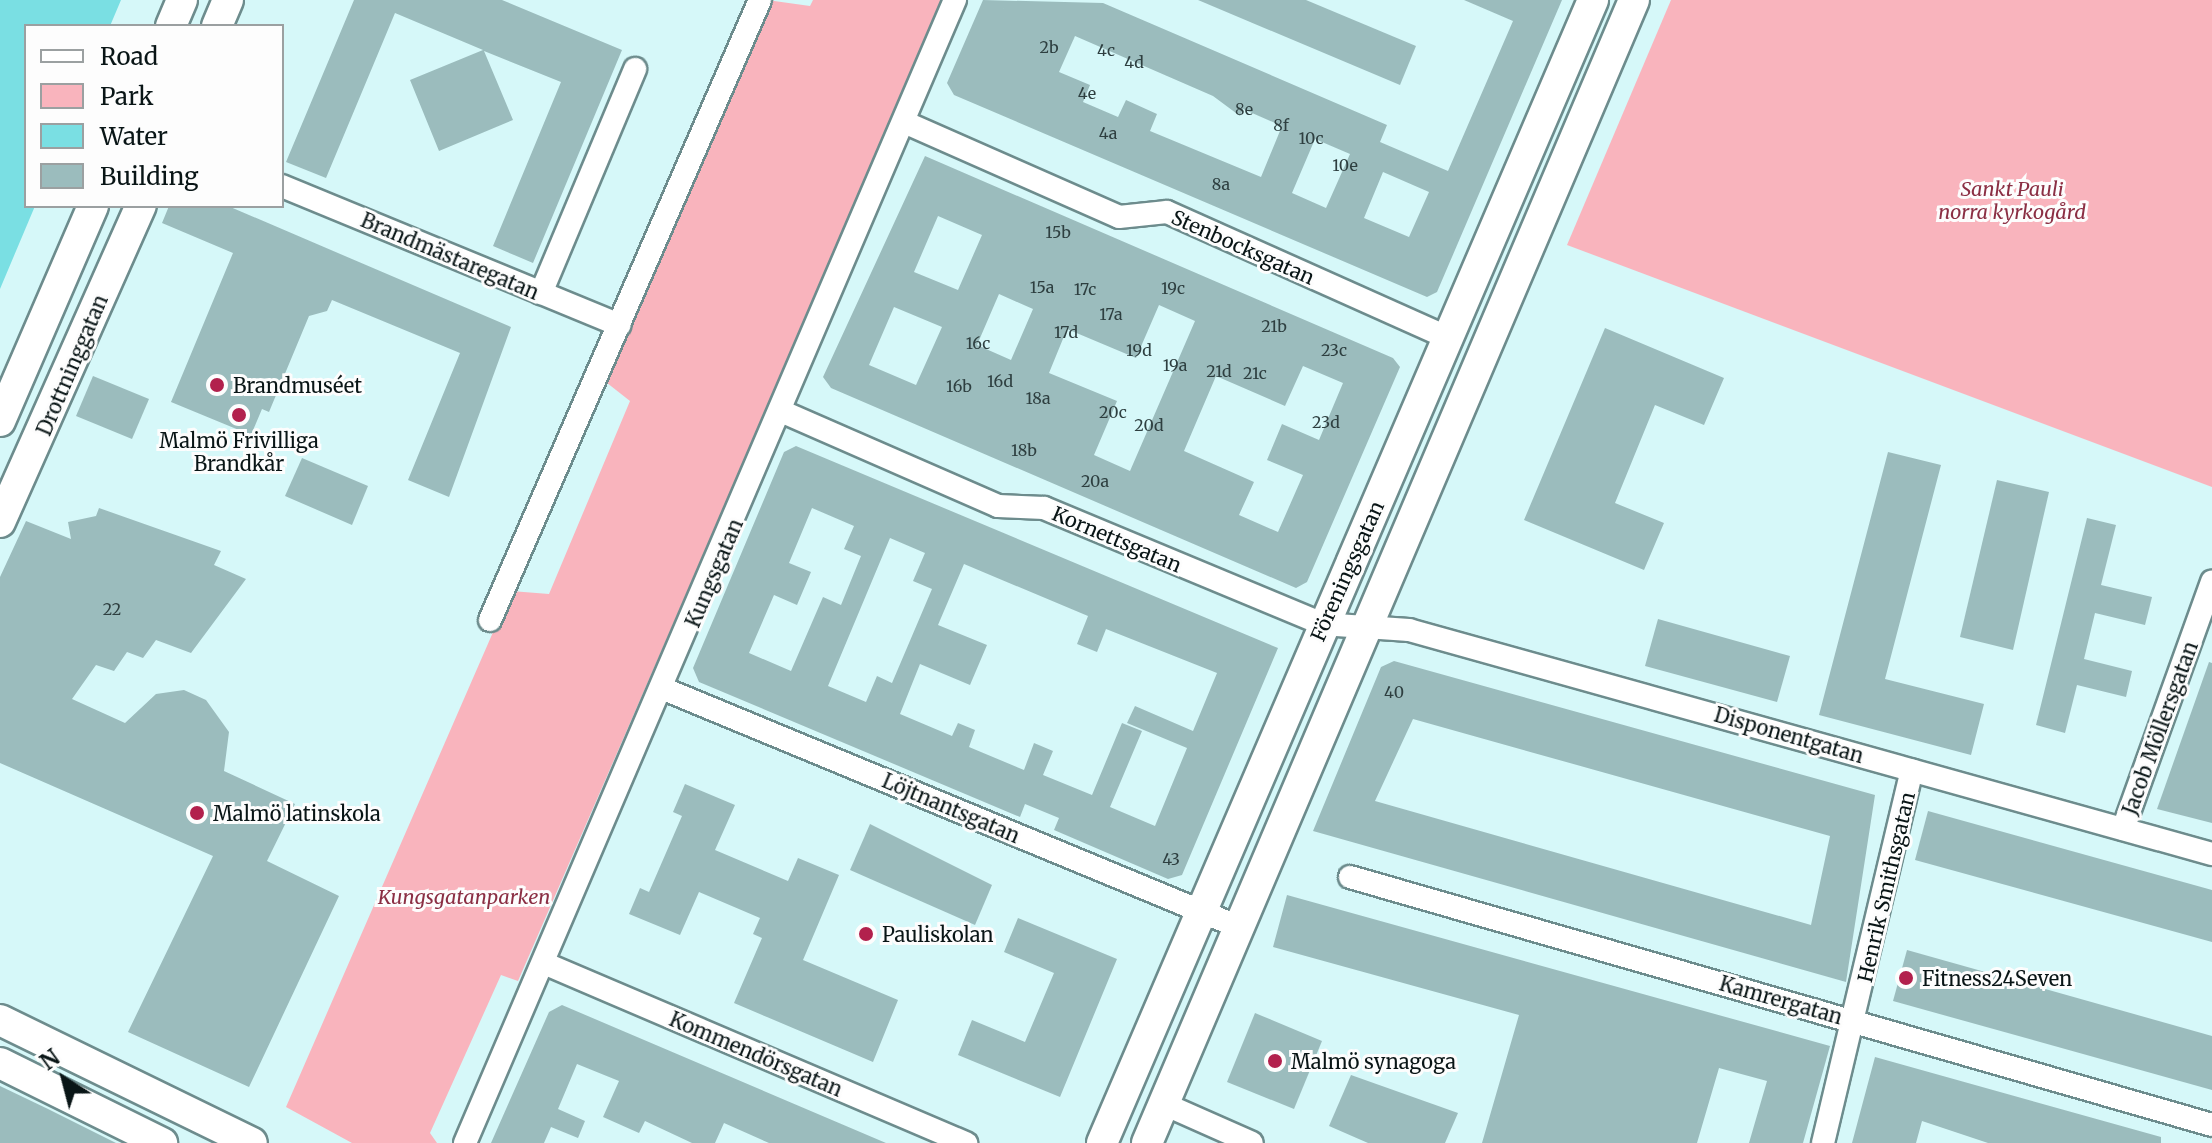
<!DOCTYPE html>
<meta charset="utf-8">
<style>
body{margin:0}
#map{position:relative;width:2212px;height:1143px;overflow:hidden;background:#d6f8f9;font-family:Merriweather,serif}
div>[style]{position:absolute}
.green>*{inset:0;background:#f9b4bd}
.water>*{inset:0;background:#7adfe3}
.building>*{inset:0;background:#9bbcbd}
.roads{filter:drop-shadow(2px 0 #6d8c8d) drop-shadow(-2px 0 #6d8c8d) drop-shadow(0 2px #6d8c8d) drop-shadow(0 -2px #6d8c8d)}
.street>*{height:22px;margin:-11px;padding:0 11px;transform-origin:11px;border-radius:11px;background:#fff}
.secondary>*{height:30px;margin:-15px;padding:0 15px;transform-origin:15px;border-radius:15px;background:#fff}
.dots>*{width:22px;height:22px;translate:-50% -50%;box-sizing:border-box;border:4px solid #fdfdfd;border-radius:50%}
span{translate:-50% -50%;white-space:nowrap;text-align:center;line-height:1.15;-webkit-text-stroke:6px #fdfdfd;paint-order:stroke}
.number-label{font-size:16px;color:#2e3f40}
.number-label span{-webkit-text-stroke-width:0}
.park-label{font-size:20px;color:#8b2f44;font-style:italic}
.street-label{font-size:20px;color:#091516}
.poi-label{font-size:20px;color:#091516}
.left{translate:0 -50%;text-align:left}
.legend{position:absolute;left:24px;top:24px;width:260px;height:184px;box-sizing:border-box;background:#fdfdfd;border:2px solid #9ba0a1;margin:0;padding:10px 14px;list-style:none;font-size:24px;color:#091516}
.legend li{display:flex;align-items:center;gap:16px;height:40px}
.legend b{width:40px;border:2px solid #9ba0a1}
.north{position:absolute;left:24px;top:1039px;width:80px;height:80px;-webkit-text-stroke:6px #fdfdfd;paint-order:stroke;rotate:324deg;font-size:22px;font-weight:700;line-height:32px;text-align:center;color:#091516}
.north::after{content:'';display:block;margin:auto;width:28px;height:36px;background:#091516;clip-path:polygon(50% 0,100% 100%,50% 72%,0 100%)}
</style>
<div id="map">
<div class="green">
<div style="clip-path:polygon(767px 0,810px 6px,813px 0,944px 0,518px 981px,501px 975px,430px 1133px,437px 1143px,352px 1143px,286px 1107px,511px 591px,549px 594px,630px 401px,602px 379px)"></div>
<div style="clip-path:polygon(1671px 0,2212px 0,2212px 487px,1567px 245px)"></div>
</div>
<div class="water">
<div style="clip-path:polygon(0 0,121px 0,110px 26px,26px 26px,26px 206px,35px 206px,0 289px)"></div>
</div>
<div class="building">
<div style="clip-path:polygon(354px 0,502px 0,622px 50px,533px 263px,493px 246px,561px 82px,484px 51px,513px 120px,439px 151px,410px 80px,483px 50px,395px 13px,326px 178px,286px 162px)"></div>
<div style="clip-path:polygon(evenodd,983px 0,1103px 3px,1387px 125px,1380px 142px,1448px 171px,1513px 21px,1464px 0,1562px 0,1437px 292px,1427px 297px,954px 95px,947px 83px,983px 0,1075px 36px,1213px 96px,1240px 116px,1243px 109px,1282px 126px,1261px 177px,1150px 131px,1157px 114px,1126px 100px,1118px 117px,1083px 102px,1090px 85px,1059px 72px,1075px 36px,983px 0,1315px 139px,1350px 154px,1326px 208px,1292px 193px,1315px 139px,983px 0,1383px 172px,1429px 192px,1409px 237px,1364px 218px,1383px 172px)"></div>
<div style="clip-path:polygon(1198px 0,1306px 0,1416px 46px,1400px 85px)"></div>
<div style="clip-path:polygon(evenodd,925px 156px,1393px 358px,1400px 367px,1307px 582px,1296px 588px,831px 388px,823px 377px,925px 156px,938px 216px,982px 235px,958px 290px,914px 272px,938px 216px,925px 156px,999px 294px,1033px 309px,1011px 360px,977px 345px,999px 294px,925px 156px,1159px 305px,1195px 321px,1130px 471px,1094px 455px,1117px 401px,1049px 373px,1067px 329px,1136px 358px,1159px 305px,925px 156px,894px 307px,942px 327px,916px 385px,869px 365px,894px 307px,925px 156px,1303px 366px,1343px 383px,1319px 440px,1282px 424px,1267px 460px,1303px 475px,1278px 532px,1239px 515px,1254px 482px,1184px 451px,1216px 376px,1285px 406px,1303px 366px)"></div>
<div style="clip-path:polygon(169px 206px,228px 206px,511px 327px,449px 497px,408px 480px,460px 353px,332px 300px,327px 311px,309px 316px,269px 412px,262px 409px,251px 435px,171px 402px,233px 253px,162px 223px)"></div>
<div style="clip-path:polygon(1605px 328px,1724px 378px,1704px 425px,1655px 405px,1615px 503px,1664px 523px,1644px 570px,1524px 520px)"></div>
<div style="clip-path:polygon(93px 376px,149px 399px,132px 439px,76px 416px)"></div>
<div style="clip-path:polygon(evenodd,796px 446px,1278px 648px,1182px 875px,1168px 879px,1054px 830px,1059px 818px,1025px 804px,1020px 817px,699px 682px,693px 668px,784px 452px,796px 446px,812px 508px,854px 526px,844px 549px,861px 556px,841px 605px,823px 597px,791px 671px,749px 653px,774px 595px,797px 605px,811px 572px,789px 563px,812px 508px,796px 446px,890px 538px,925px 553px,913px 581px,932px 589px,892px 683px,877px 676px,866px 702px,828px 686px,890px 538px,796px 446px,964px 564px,1088px 616px,1077px 644px,1097px 652px,1106px 629px,1217px 673px,1193px 731px,1135px 706px,1127px 723px,1187px 748px,1155px 826px,1110px 807px,1142px 731px,1122px 723px,1092px 795px,1043px 775px,1053px 751px,1034px 743px,1024px 770px,969px 747px,975px 730px,958px 723px,952px 736px,900px 714px,920px 664px,970px 685px,987px 645px,938px 625px,964px 564px)"></div>
<div style="clip-path:polygon(1888px 452px,1941px 465px,1885px 679px,1984px 704px,1971px 755px,1819px 715px)"></div>
<div style="clip-path:polygon(302px 458px,368px 486px,352px 525px,285px 496px)"></div>
<div style="clip-path:polygon(1997px 480px,2049px 492px,2013px 650px,1960px 637px)"></div>
<div style="clip-path:polygon(99px 508px,221px 551px,214px 565px,246px 579px,191px 653px,156px 640px,143px 658px,127px 652px,114px 671px,96px 665px,72px 699px,125px 723px,156px 694px,184px 690px,206px 700px,229px 732px,224px 771px,295px 804px,267px 861px,339px 896px,249px 1087px,128px 1032px,213px 856px,0 763px,0 577px,26px 521px,71px 539px,68px 522px,96px 516px)"></div>
<div style="clip-path:polygon(2087px 518px,2116px 525px,2101px 585px,2152px 597px,2145px 625px,2095px 613px,2084px 659px,2132px 671px,2126px 697px,2077px 685px,2065px 733px,2036px 725px)"></div>
<div style="clip-path:polygon(1658px 619px,1790px 656px,1777px 702px,1645px 666px)"></div>
<div style="clip-path:polygon(evenodd,1394px 661px,1875px 795px,1846px 982px,1313px 831px,1381px 667px,1394px 661px,1413px 719px,1830px 836px,1811px 925px,1375px 801px,1413px 719px)"></div>
<div style="clip-path:polygon(2209px 662px,2212px 663px,2212px 823px,2157px 809px)"></div>
<div style="clip-path:polygon(685px 784px,735px 805px,715px 850px,788px 881px,798px 858px,839px 875px,803px 960px,898px 1000px,873px 1062px,734px 1003px,762px 938px,753px 934px,760px 918px,699px 892px,680px 935px,629px 914px,640px 888px,649px 892px,682px 816px,673px 812px)"></div>
<div style="clip-path:polygon(1928px 811px,2212px 890px,2212px 942px,1915px 860px)"></div>
<div style="clip-path:polygon(870px 824px,992px 885px,975px 925px,850px 870px)"></div>
<div style="clip-path:polygon(1287px 895px,1830px 1046px,1803px 1143px,1749px 1143px,1767px 1081px,1719px 1068px,1697px 1143px,1482px 1143px,1519px 1015px,1273px 947px)"></div>
<div style="clip-path:polygon(1018px 918px,1117px 959px,1060px 1097px,958px 1055px,972px 1020px,1025px 1042px,1054px 973px,1004px 952px)"></div>
<div style="clip-path:polygon(1907px 950px,2212px 1036px,2212px 1090px,1893px 1001px)"></div>
<div style="clip-path:polygon(562px 1005px,623px 1031px,886px 1143px,769px 1143px,724px 1123px,715px 1143px,692px 1143px,645px 1121px,639px 1133px,603px 1117px,619px 1081px,577px 1064px,558px 1109px,585px 1121px,578px 1138px,551px 1127px,544px 1143px,491px 1143px,549px 1012px)"></div>
<div style="clip-path:polygon(1255px 1013px,1322px 1041px,1294px 1109px,1227px 1082px)"></div>
<div style="clip-path:polygon(1875px 1057px,2161px 1137px,2161px 1143px,1988px 1143px,1922px 1121px,1916px 1143px,1852px 1143px)"></div>
<div style="clip-path:polygon(1351px 1075px,1458px 1113px,1445px 1143px,1368px 1143px,1329px 1126px)"></div>
<div style="clip-path:polygon(0 1086px,48px 1109px,116px 1143px,0 1143px)"></div>
</div>
<div class="roads">
<div class="street">
<div style="left:904px;top:122px;width:235px;rotate:23.8deg"></div>
<div style="left:1119px;top:217px;width:48px;rotate:-5.9deg"></div>
<div style="left:1167px;top:212px;width:307px;rotate:24.1deg"></div>
<div style="left:282px;top:186px;width:365px;rotate:22.4deg"></div>
<div style="left:541px;top:293px;width:243px;rotate:-67.2deg"></div>
<div style="left:783px;top:412px;width:235px;rotate:23.6deg"></div>
<div style="left:998px;top:506px;width:46px;rotate:2.5deg"></div>
<div style="left:1044px;top:508px;width:301px;rotate:22.6deg"></div>
<div style="left:1322px;top:624px;width:87px;rotate:3.9deg"></div>
<div style="left:1409px;top:630px;width:834px;rotate:15.59deg"></div>
<div style="left:490px;top:620px;width:676px;rotate:-66.47deg"></div>
<div style="left:664px;top:689px;width:622px;rotate:22.49deg"></div>
<div style="left:2123px;top:829px;width:263px;rotate:-70.2deg"></div>
<div style="left:1350px;top:877px;width:897px;rotate:16.05deg"></div>
<div style="left:546px;top:964px;width:457px;rotate:23.1deg"></div>
<div style="left:1164px;top:1104px;width:96px;rotate:23.9deg"></div>
<div style="left:465px;top:1143px;width:1244px;rotate:-66.8deg"></div>
<div style="left:1823px;top:1143px;width:383px;rotate:-76.6deg"></div>
</div>
<div class="secondary">
<div style="left:171px;top:26px;width:28px;rotate:-67deg"></div>
<div style="left:217px;top:26px;width:28px;rotate:-67deg"></div>
<div style="left:0;top:421px;width:234px;rotate:-66.6deg"></div>
<div style="left:0;top:522px;width:346px;rotate:-66deg"></div>
<div style="left:0;top:1020px;width:280px;rotate:26deg"></div>
<div style="left:0;top:1063px;width:181px;rotate:26.3deg"></div>
<div style="left:1102px;top:1143px;width:1244px;rotate:-66.75deg"></div>
<div style="left:1147px;top:1143px;width:1242px;rotate:-66.92deg"></div>
</div>
</div>
<div class="dots">
<div style="left:217px;top:385px;background:#b2214d"></div>
<div style="left:239px;top:415px;background:#b2214d"></div>
<div style="left:197px;top:813px;background:#b2214d"></div>
<div style="left:866px;top:934px;background:#b2214d"></div>
<div style="left:1906px;top:978px;background:#b2214d"></div>
<div style="left:1275px;top:1061px;background:#b2214d"></div>
</div>
<div class="number-label">
<span style="left:1049px;top:47px">2b</span>
<span style="left:1106px;top:50px">4c</span>
<span style="left:1134px;top:62px">4d</span>
<span style="left:1087px;top:93px">4e</span>
<span style="left:1244px;top:109px">8e</span>
<span style="left:1281px;top:125px">8f</span>
<span style="left:1108px;top:133px">4a</span>
<span style="left:1311px;top:138px">10c</span>
<span style="left:1345px;top:165px">10e</span>
<span style="left:1221px;top:184px">8a</span>
<span style="left:1058px;top:232px">15b</span>
<span style="left:1042px;top:287px">15a</span>
<span style="left:1173px;top:288px">19c</span>
<span style="left:1085px;top:289px">17c</span>
<span style="left:1111px;top:314px">17a</span>
<span style="left:1274px;top:326px">21b</span>
<span style="left:1066px;top:332px">17d</span>
<span style="left:978px;top:343px">16c</span>
<span style="left:1139px;top:350px">19d</span>
<span style="left:1334px;top:350px">23c</span>
<span style="left:1175px;top:365px">19a</span>
<span style="left:1219px;top:371px">21d</span>
<span style="left:1255px;top:373px">21c</span>
<span style="left:1000px;top:381px">16d</span>
<span style="left:959px;top:386px">16b</span>
<span style="left:1038px;top:398px">18a</span>
<span style="left:1113px;top:412px">20c</span>
<span style="left:1326px;top:422px">23d</span>
<span style="left:1149px;top:425px">20d</span>
<span style="left:1024px;top:450px">18b</span>
<span style="left:1095px;top:481px">20a</span>
<span style="left:112px;top:609px">22</span>
<span style="left:1394px;top:692px">40</span>
<span style="left:1171px;top:859px">43</span>
</div>
<div class="park-label">
<span style="left:2012px;top:200px">Sankt Pauli<br>norra kyrkogård</span>
<span style="left:464px;top:896px">Kungsgatanparken</span>
</div>
<div class="street-label">
<span style="left:1243px;top:247px;rotate:24deg">Stenbocksgatan</span>
<span style="left:450px;top:256px;rotate:23deg">Brandmästaregatan</span>
<span style="left:72px;top:365px;rotate:-67deg">Drottninggatan</span>
<span style="left:1117px;top:539px;rotate:23deg">Kornettsgatan</span>
<span style="left:1347px;top:571px;rotate:-66deg">Föreningsgatan</span>
<span style="left:714px;top:573px;rotate:-67deg">Kungsgatan</span>
<span style="left:2160px;top:728px;rotate:-70deg">Jacob Möllersgatan</span>
<span style="left:1789px;top:735px;rotate:16deg">Disponentgatan</span>
<span style="left:951px;top:808px;rotate:23deg">Löjtnantsgatan</span>
<span style="left:1886px;top:887px;rotate:-77deg">Henrik Smithsgatan</span>
<span style="left:1781px;top:1000px;rotate:16deg">Kamrergatan</span>
<span style="left:756px;top:1054px;rotate:23deg">Kommendörsgatan</span>
</div>
<div class="poi-label">
<span class="left" style="left:233px;top:385px">Brandmuséet</span>
<span style="left:239px;top:452px">Malmö Frivilliga<br>Brandkår</span>
<span class="left" style="left:213px;top:813px">Malmö latinskola</span>
<span class="left" style="left:882px;top:934px">Pauliskolan</span>
<span class="left" style="left:1922px;top:978px">Fitness24Seven</span>
<span class="left" style="left:1291px;top:1061px">Malmö synagoga</span>
</div>
<ul class="legend">
<li><b style="height:10px;background:#fff"></b>Road</li>
<li><b style="height:22px;background:#f9b4bd"></b>Park</li>
<li><b style="height:22px;background:#7adfe3"></b>Water</li>
<li><b style="height:22px;background:#9bbcbd"></b>Building</li>
</ul>
<div class="north">N</div>
</div>
